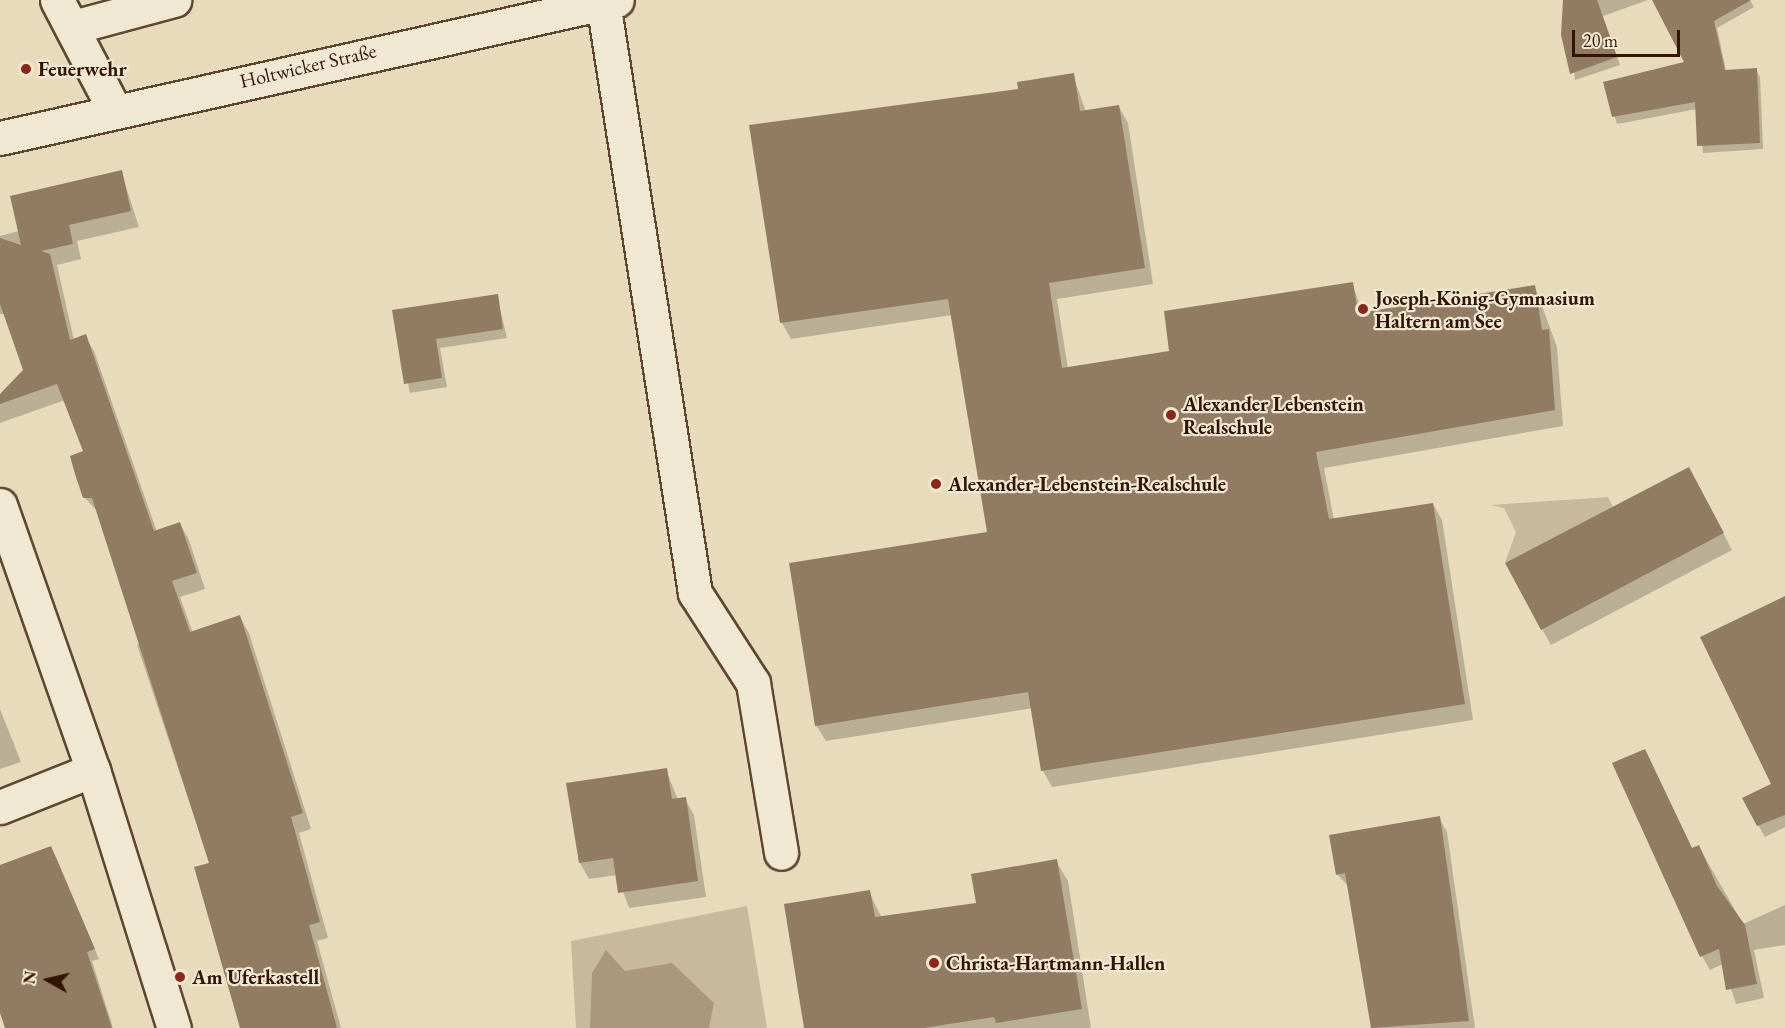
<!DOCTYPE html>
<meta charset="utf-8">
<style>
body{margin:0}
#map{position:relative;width:1785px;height:1028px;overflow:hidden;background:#e8dbbb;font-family:"EB Garamond",serif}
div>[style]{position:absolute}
.green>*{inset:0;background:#c9b99c}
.water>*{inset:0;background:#aa977c}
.shadow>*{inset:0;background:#0003}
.building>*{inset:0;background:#917b63}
.roads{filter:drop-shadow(2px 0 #604631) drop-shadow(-2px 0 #604631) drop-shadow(0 2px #604631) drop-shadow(0 -2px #604631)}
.minor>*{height:33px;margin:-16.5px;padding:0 16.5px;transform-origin:16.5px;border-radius:16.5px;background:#f0e8d3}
.dots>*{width:16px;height:16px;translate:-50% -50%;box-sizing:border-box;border:3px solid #f0e8d3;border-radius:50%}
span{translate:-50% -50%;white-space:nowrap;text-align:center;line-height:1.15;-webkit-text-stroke:4.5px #f0e8d3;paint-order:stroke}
.street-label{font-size:20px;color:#331403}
.poi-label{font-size:20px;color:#331403;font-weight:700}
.left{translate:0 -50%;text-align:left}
.north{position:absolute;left:18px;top:950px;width:60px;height:60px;-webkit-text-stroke:4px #f0e8d3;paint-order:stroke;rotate:278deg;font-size:16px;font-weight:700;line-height:24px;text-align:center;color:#331403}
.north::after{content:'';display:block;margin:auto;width:21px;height:27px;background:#331403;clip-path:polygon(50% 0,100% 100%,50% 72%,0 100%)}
.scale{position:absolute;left:1572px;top:30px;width:108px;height:27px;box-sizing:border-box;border:3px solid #331403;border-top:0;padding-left:8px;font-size:18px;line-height:21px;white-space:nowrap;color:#331403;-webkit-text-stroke:4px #f0e8d3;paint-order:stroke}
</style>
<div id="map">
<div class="green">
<div style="clip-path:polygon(1608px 497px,1613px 507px,1505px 563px,1516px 532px,1504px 508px,1491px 505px)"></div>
<div style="clip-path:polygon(747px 906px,767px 1028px,576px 1028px,571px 941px)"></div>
</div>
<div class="water">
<div style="clip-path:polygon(606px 950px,625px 971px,672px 963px,714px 1003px,709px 1028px,590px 1028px,592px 973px)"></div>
</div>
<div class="shadow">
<div style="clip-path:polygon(1565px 0,1648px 0,1603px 16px,1620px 65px,1575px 80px)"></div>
<div style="clip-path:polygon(1654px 0,1750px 0,1754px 7px,1717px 28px,1726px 71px,1756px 70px,1760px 77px,1763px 149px,1703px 153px,1697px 109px,1617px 124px,1605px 83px,1687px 63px)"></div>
<div style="clip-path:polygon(1073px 75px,1086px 112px,1119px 107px,1128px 123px,1153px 284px,1057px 299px,1068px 369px,1171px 352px,1352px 283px,1363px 314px,1535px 287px,1557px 347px,1563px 426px,1324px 468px,1334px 520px,1433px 504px,1442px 520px,1473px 720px,1052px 787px,1043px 771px,1033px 708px,826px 741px,816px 725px,989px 533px,952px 315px,791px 339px,782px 323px,751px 126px,1020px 91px)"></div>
<div style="clip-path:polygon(121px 171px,139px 227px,77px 241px,81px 259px,57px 265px,74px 340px,85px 336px,94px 351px,157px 532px,180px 524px,189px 540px,205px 589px,180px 597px,193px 633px,240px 617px,249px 633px,311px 829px,299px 833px,328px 938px,317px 941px,341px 1028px,240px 1028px,210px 864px,137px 645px,145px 642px,99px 513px,84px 497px,85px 452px,65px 400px,0 423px,0 396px,25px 371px,5px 314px,0 314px,0 236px,19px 231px)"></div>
<div style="clip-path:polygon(497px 296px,507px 338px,440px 348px,447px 387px,410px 393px,393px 311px)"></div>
<div style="clip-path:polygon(1697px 484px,1732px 550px,1551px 645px,1542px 629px)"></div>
<div style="clip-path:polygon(1785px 598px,1785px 827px,1765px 837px,1758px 825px,1773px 784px)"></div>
<div style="clip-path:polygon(0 709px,21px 762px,0 769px)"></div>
<div style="clip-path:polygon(1645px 750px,1693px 850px,1699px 847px,1743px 924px,1785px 905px,1785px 945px,1754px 950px,1764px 998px,1736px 1004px,1723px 964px,1710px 970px,1702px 956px)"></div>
<div style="clip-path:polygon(666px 770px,678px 800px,685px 799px,694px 815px,706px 897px,629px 908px,617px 875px,589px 879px,580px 863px,568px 785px)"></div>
<div style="clip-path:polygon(1439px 818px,1447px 832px,1475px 1028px,1372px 1028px,1349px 887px,1337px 874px)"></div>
<div style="clip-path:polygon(56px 857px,99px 959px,92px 961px,113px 1028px,61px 1028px,0 1008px,0 866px)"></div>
<div style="clip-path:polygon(1056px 861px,1068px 881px,1091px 1028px,806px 1028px,869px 892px,882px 918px,978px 904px)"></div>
</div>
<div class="building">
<div style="clip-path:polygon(1563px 0,1597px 0,1617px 57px,1570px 74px,1561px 35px)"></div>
<div style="clip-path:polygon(1652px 0,1751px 0,1714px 21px,1725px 70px,1757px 68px,1760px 143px,1697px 146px,1695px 102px,1612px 117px,1603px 82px,1684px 62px)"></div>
<div style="clip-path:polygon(1074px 73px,1080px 111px,1119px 105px,1145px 268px,1049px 283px,1062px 368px,1169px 351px,1164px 311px,1353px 282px,1358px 313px,1535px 285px,1542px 330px,1549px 329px,1555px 410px,1316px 452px,1329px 519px,1433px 503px,1465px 704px,1041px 771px,1028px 692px,815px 726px,789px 563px,987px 532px,948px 299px,780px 323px,749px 125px,1018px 89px,1017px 82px)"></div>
<div style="clip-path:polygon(122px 170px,131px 211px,69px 225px,73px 244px,41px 251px,50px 254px,70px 340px,86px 334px,154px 531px,180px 522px,197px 573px,172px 581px,190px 632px,240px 615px,303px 813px,291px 817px,320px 922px,309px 925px,337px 1028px,240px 1028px,194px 867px,209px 863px,92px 498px,83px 498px,75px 474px,70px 456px,83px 451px,57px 384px,0 404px,0 394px,23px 370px,0 304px,0 238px,21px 245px,10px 196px)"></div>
<div style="clip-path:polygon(498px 294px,503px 329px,436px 339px,442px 378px,404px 384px,392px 310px)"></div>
<div style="clip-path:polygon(1689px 467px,1724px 533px,1541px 630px,1505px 563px)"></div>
<div style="clip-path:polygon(1785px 596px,1785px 815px,1757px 826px,1742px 798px,1771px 784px,1700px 637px)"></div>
<div style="clip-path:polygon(1645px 749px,1692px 848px,1699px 845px,1717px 886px,1745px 925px,1757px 984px,1726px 990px,1719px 949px,1700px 957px,1612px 763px)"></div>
<div style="clip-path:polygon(667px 768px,672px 799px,686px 797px,698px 881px,618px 893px,613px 858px,579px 863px,566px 783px)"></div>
<div style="clip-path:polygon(1440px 816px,1469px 1021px,1371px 1028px,1345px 873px,1336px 875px,1329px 835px)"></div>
<div style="clip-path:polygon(51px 846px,95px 949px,87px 952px,112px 1028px,5px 1028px,0 1013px,0 865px)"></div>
<div style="clip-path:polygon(1057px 859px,1082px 1009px,996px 1023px,994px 1017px,924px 1028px,804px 1028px,784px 904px,870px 890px,875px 917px,976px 903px,971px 874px)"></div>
</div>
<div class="roads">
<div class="minor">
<div style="left:57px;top:0;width:125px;rotate:62.4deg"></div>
<div style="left:603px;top:2px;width:598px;rotate:81.15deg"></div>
<div style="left:695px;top:593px;width:107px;rotate:57.2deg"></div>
<div style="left:753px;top:683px;width:172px;rotate:80.6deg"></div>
<div style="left:73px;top:27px;width:105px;rotate:-15deg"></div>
<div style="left:0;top:138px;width:632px;rotate:-12.61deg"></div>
<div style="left:0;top:505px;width:281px;rotate:70.7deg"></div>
<div style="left:93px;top:770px;width:270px;rotate:72.6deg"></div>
<div style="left:0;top:807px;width:100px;rotate:-21.7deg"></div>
</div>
</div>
<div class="dots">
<div style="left:26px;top:69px;background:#8f2418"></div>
<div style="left:1363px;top:309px;background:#8f2418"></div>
<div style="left:1171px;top:415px;background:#8f2418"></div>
<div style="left:936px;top:484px;background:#8f2418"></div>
<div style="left:934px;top:963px;background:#8f2418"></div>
<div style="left:180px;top:977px;background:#8f2418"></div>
</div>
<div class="street-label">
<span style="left:308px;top:66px;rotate:-13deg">Holtwicker Straße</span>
</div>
<div class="poi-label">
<span class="left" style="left:38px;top:69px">Feuerwehr</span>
<span class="left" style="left:1375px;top:310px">Joseph-König-Gymnasium<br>Haltern am See</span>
<span class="left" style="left:1183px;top:416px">Alexander Lebenstein<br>Realschule</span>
<span class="left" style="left:948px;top:484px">Alexander-Lebenstein-Realschule</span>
<span class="left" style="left:946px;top:963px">Christa-Hartmann-Hallen</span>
<span class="left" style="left:192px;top:977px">Am Uferkastell</span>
</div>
<div class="north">N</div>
<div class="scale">20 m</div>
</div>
